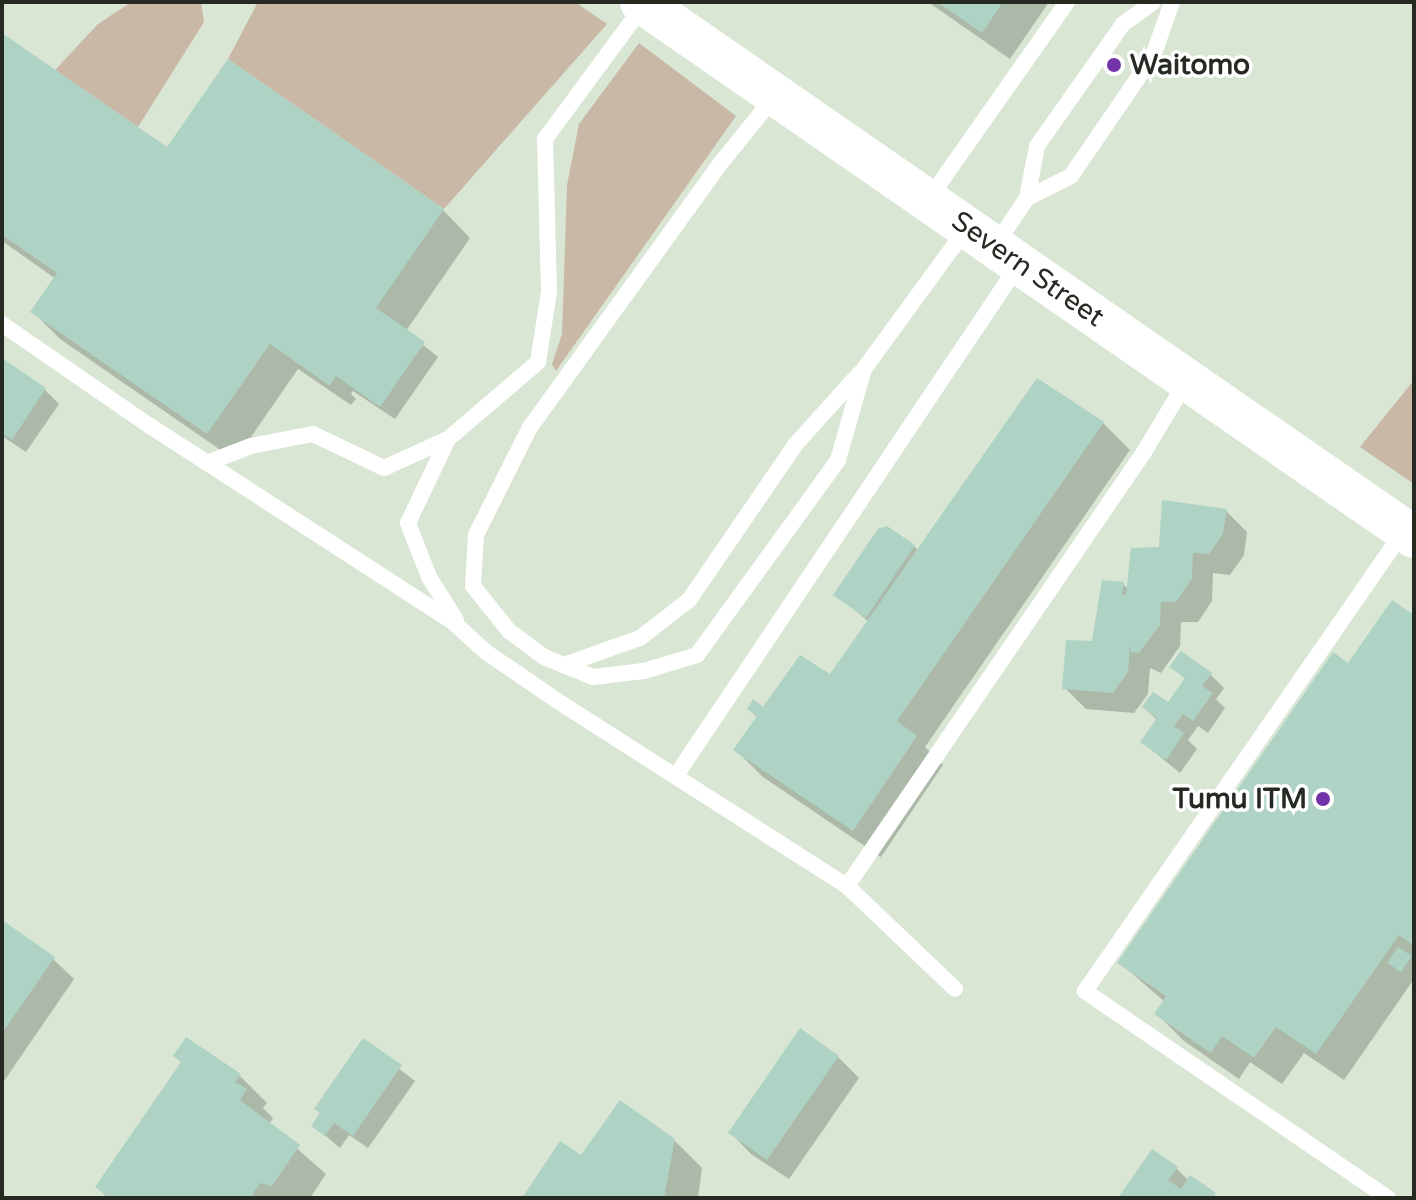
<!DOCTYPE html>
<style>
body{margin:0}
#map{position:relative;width:1416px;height:1200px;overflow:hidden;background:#d8e6d3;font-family:"Varela Round",sans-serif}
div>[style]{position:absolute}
.green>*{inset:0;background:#c9b8a6}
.shadow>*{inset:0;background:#0003}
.building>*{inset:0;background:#aed2c4}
.service>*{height:16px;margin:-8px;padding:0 8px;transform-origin:8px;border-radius:8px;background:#fff}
.tertiary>*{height:42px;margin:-21px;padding:0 21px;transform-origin:21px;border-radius:21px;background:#fff}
.dots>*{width:22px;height:22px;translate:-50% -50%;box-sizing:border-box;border:4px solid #fff;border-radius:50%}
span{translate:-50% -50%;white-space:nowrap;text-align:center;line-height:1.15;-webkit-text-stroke:7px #fff;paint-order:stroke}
.poi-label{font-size:28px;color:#252a23;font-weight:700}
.left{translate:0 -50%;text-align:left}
.right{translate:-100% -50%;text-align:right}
.street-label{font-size:28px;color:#252a23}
.frame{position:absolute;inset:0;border:4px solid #252a23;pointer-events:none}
</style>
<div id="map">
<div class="green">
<div style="clip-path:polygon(201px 2px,204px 22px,138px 127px,55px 70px,98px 24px,130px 3px)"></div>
<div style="clip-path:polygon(258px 2px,575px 2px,607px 24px,444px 209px,228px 59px)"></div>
<div style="clip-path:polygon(639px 43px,736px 116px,556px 371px,552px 364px,562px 334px,567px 185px,579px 124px)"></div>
<div style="clip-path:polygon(1414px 380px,1414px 484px,1360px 447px)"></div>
</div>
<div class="shadow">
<div style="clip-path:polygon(928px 2px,1049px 2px,1010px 59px)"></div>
<div style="clip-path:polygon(2px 39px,167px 150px,443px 210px,470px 238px,406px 331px,438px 357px,395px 419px,353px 391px,351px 394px,356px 399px,351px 405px,298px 369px,235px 460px,60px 339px,33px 312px,56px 279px,2px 241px)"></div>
<div style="clip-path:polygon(2px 361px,45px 390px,59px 404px,26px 452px,2px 436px)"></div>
<div style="clip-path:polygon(1103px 423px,1130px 450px,925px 747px,943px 765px,881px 857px,763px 777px,736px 750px,758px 718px,749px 709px,764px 709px,830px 677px,869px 622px,836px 594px,914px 546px,918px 551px)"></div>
<div style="clip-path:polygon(1226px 511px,1247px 532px,1244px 555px,1230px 575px,1213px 573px,1212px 601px,1198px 622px,1181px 622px,1180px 646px,1161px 673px,1150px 668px,1148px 694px,1134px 713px,1086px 709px,1065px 688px,1093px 643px,1123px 584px,1128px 589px,1160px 549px)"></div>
<div style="clip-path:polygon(1414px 617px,1414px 979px,1344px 1080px,1304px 1053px,1282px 1084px,1250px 1062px,1239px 1079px,1184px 1041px,1157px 1014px,1165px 1002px,1120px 963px,1348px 665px)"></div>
<div style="clip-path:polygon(1172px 666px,1210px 674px,1224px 688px,1216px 699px,1225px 708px,1208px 733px,1198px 726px,1188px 740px,1197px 749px,1180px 773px,1142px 742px,1158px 721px,1144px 707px,1168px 705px,1186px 680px)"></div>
<div style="clip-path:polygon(2px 923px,53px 959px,74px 979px,2px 1084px)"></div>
<div style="clip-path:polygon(363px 1041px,415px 1081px,368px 1148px,349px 1135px,340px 1148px,313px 1125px)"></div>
<div style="clip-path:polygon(838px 1057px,859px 1078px,789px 1179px,751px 1154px,731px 1133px)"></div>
<div style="clip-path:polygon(240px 1076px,267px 1103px,263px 1108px,273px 1118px,269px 1124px,326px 1174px,310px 1198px,108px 1198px,97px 1187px)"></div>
<div style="clip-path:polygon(674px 1140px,702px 1168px,698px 1198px,524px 1198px,581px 1158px)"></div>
<div style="clip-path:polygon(1176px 1168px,1189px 1181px,1218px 1198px,1120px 1198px)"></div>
</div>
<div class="building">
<div style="clip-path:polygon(937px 2px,1003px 2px,982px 33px)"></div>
<div style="clip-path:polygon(2px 33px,167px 147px,228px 59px,444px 209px,376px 308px,425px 342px,380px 407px,336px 376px,330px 386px,270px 344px,207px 434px,30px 312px,57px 273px,2px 235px)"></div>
<div style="clip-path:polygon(2px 358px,46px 388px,12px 440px,2px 433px)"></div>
<div style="clip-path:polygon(1037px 378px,1104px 422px,897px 721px,917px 736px,853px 831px,733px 750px,757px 716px,747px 709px,753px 699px,763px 707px,800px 655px,830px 674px)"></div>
<div style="clip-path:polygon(1162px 500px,1227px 509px,1223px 534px,1209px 554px,1193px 553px,1192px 579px,1176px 602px,1161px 602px,1160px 625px,1139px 653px,1131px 652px,1130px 646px,1128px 672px,1113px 693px,1062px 689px,1066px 640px,1092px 641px,1102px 580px,1124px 582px,1122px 595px,1126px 595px,1131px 548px,1159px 547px)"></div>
<div style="clip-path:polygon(887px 526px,915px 545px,866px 618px,833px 595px,878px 529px)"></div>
<div style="clip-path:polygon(1392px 600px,1414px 615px,1414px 946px,1399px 935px,1316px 1054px,1276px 1027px,1254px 1058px,1222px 1036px,1211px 1053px,1154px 1014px,1166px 996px,1117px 963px,1333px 652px,1348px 663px)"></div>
<div style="clip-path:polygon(1181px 651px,1212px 673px,1202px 686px,1213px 693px,1193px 721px,1183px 714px,1174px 726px,1184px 733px,1166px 760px,1140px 742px,1157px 718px,1142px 707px,1153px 692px,1168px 702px,1185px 678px,1169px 667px)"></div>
<div style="clip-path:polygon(2px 920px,55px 957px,2px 1033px)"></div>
<div style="clip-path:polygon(1398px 947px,1412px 956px,1401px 972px,1387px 963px)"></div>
<div style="clip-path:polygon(800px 1028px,839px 1056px,767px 1160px,728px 1133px)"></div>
<div style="clip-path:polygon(186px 1037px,241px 1074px,235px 1082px,247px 1089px,240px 1100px,300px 1145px,272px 1186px,260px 1183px,250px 1198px,110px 1198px,95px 1187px,181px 1062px,173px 1056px)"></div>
<div style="clip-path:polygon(363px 1038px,402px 1065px,353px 1136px,334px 1123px,325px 1136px,311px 1126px,320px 1113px,314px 1109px)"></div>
<div style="clip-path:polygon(620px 1100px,675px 1139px,664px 1198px,522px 1198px,560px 1141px,581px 1155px)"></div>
<div style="clip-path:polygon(1152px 1149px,1178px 1167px,1168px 1180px,1181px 1189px,1190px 1175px,1216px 1193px,1212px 1198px,1118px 1198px)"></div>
</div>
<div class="service">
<div style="left:775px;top:96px;width:87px;rotate:129deg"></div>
<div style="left:720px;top:164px;width:324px;rotate:125.8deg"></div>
<div style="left:530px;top:427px;width:121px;rotate:116.6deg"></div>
<div style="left:476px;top:535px;width:51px;rotate:93.4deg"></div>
<div style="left:473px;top:586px;width:58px;rotate:51.3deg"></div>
<div style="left:509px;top:631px;width:44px;rotate:36.6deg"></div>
<div style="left:544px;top:657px;width:53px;rotate:22.2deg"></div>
<div style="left:593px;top:677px;width:51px;rotate:-6.7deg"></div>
<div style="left:644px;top:671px;width:55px;rotate:-16.8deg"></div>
<div style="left:697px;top:655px;width:241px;rotate:-54.1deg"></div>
<div style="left:838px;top:460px;width:95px;rotate:-74.1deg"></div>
<div style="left:864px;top:369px;width:173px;rotate:-53.9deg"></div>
<div style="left:1027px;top:198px;width:49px;rotate:-26.6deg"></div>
<div style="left:1071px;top:176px;width:145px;rotate:-55.7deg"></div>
<div style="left:1153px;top:56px;width:57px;rotate:-70.6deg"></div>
<div style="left:928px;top:200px;width:242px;rotate:-54.9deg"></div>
<div style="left:994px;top:247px;width:59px;rotate:-56deg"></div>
<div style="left:1027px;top:198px;width:53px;rotate:-79.1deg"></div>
<div style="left:1037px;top:146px;width:149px;rotate:-54.8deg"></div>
<div style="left:1123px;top:24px;width:37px;rotate:-36deg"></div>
<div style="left:2px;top:324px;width:180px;rotate:34.6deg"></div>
<div style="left:150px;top:426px;width:361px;rotate:32.9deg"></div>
<div style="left:453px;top:622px;width:45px;rotate:42.3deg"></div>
<div style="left:486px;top:652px;width:85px;rotate:34.4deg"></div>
<div style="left:556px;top:700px;width:345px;rotate:32.6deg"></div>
<div style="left:847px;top:886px;width:149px;rotate:43.6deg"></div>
<div style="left:448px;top:439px;width:93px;rotate:115.5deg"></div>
<div style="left:408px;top:523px;width:58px;rotate:68.7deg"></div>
<div style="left:429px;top:577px;width:51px;rotate:57.9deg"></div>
<div style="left:207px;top:463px;width:47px;rotate:-21.1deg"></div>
<div style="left:251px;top:446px;width:63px;rotate:-11deg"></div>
<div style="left:313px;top:434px;width:79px;rotate:25.6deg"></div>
<div style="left:384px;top:468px;width:70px;rotate:-24.4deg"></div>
<div style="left:448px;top:439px;width:118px;rotate:-40.5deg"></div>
<div style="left:538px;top:362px;width:71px;rotate:-81.1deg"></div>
<div style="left:549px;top:292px;width:153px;rotate:-91.5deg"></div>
<div style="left:545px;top:139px;width:165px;rotate:-53.6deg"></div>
<div style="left:564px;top:665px;width:81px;rotate:-19.6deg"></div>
<div style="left:640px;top:638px;width:62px;rotate:-37.8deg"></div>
<div style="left:689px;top:600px;width:188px;rotate:-55.6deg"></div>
<div style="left:795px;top:445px;width:96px;rotate:-48deg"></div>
<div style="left:677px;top:774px;width:614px;rotate:-56.15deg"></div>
<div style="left:847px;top:886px;width:526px;rotate:-55.61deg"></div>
<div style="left:1144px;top:452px;width:82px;rotate:-59deg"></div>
<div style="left:1388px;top:1198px;width:367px;rotate:-145.7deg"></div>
<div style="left:1085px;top:991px;width:558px;rotate:-55.29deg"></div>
</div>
<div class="tertiary">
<div style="left:641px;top:2px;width:940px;rotate:34.69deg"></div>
</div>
<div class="dots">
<div style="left:1114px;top:65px;background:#7334a9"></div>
<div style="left:1323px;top:799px;background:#7334a9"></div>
</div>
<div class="poi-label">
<span class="left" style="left:1130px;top:65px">Waitomo</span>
<span class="right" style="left:1307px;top:799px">Tumu ITM</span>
</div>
<div class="street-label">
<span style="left:1028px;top:269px;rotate:35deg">Severn Street</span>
</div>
<div class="frame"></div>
</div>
